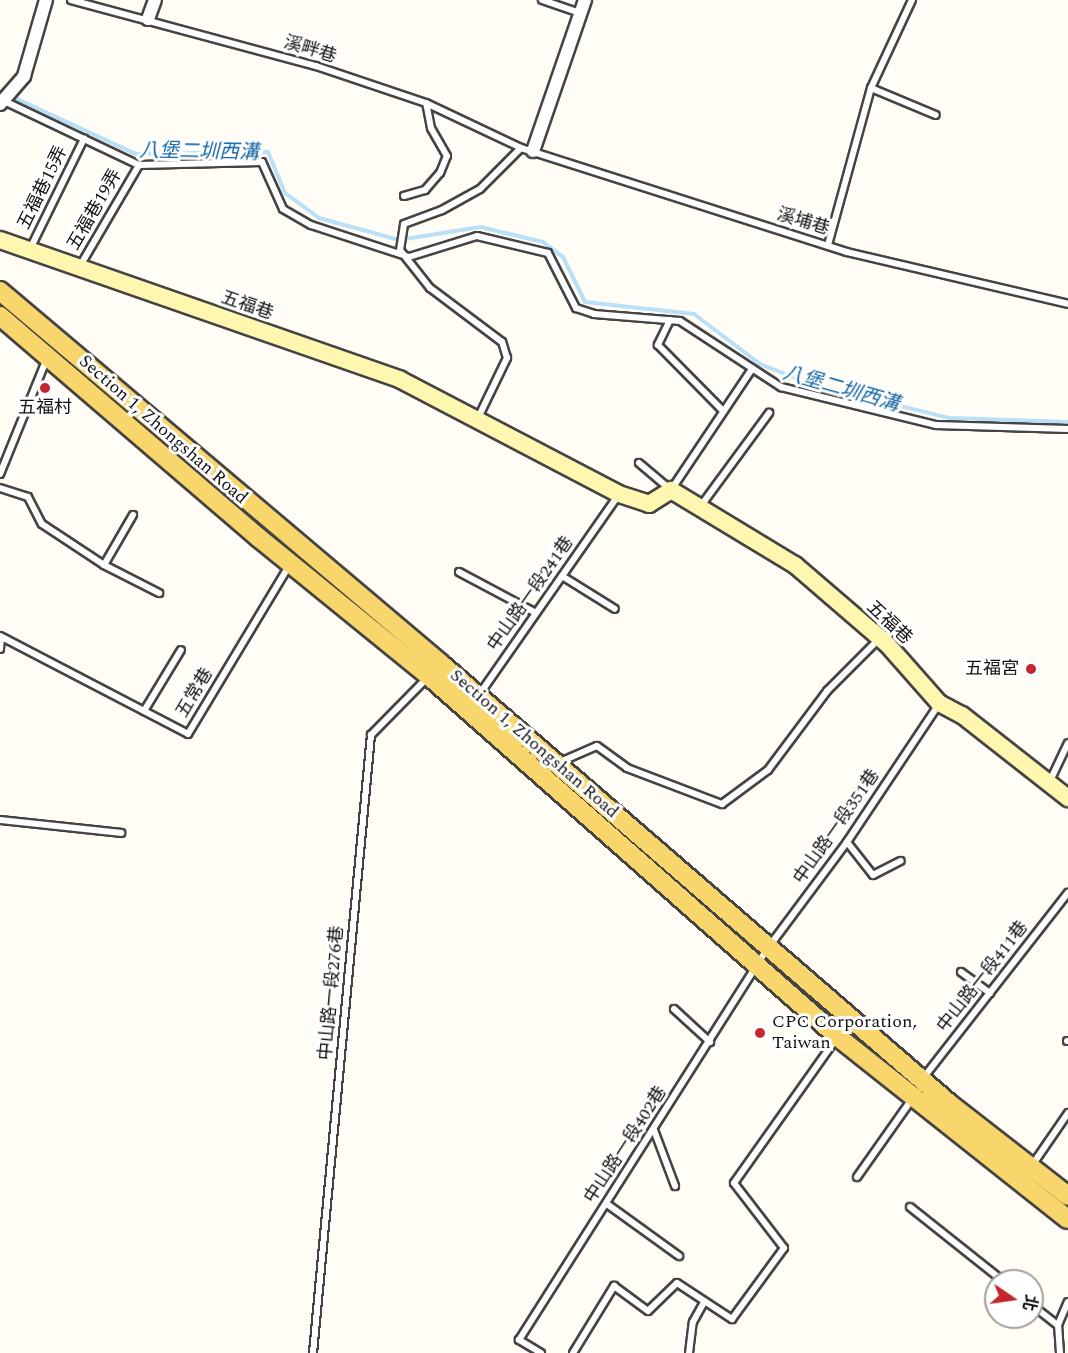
<!DOCTYPE html>
<meta charset="utf-8">
<style>
body{margin:0}
#map{position:relative;width:1068px;height:1353px;overflow:hidden;background:#fffdf5;font-family:Spectral,"Noto Sans TC",serif}
div>[style]{position:absolute}
.stream>*{height:4px;margin:-2px;padding:0 2px;transform-origin:2px;border-radius:2px;background:#b9e0f7}
.roads{filter:drop-shadow(2px 0 #444) drop-shadow(-2px 0 #444) drop-shadow(0 2px #444) drop-shadow(0 -2px #444)}
.lane>*{height:6px;margin:-3px;padding:0 3px;transform-origin:3px;border-radius:3px;background:#fff}
.street>*{height:12px;margin:-6px;padding:0 6px;transform-origin:6px;border-radius:6px;background:#fff}
.secondary>*{height:16px;margin:-8px;padding:0 8px;transform-origin:8px;border-radius:8px;background:#fff6b0}
.primary>*{height:18px;margin:-9px;padding:0 9px;transform-origin:9px;border-radius:9px;background:#f9d66b}
.dots>*{width:16px;height:16px;translate:-50% -50%;box-sizing:border-box;border:3px solid #fff;border-radius:50%}
span{translate:-50% -50%;white-space:nowrap;text-align:center;line-height:1.15;-webkit-text-stroke:6px #fff;paint-order:stroke}
.street-label{font-size:18px;color:#111}
.poi-label{font-size:18px;color:#111}
.right{translate:-100% -50%;text-align:right}
.left{translate:0 -50%;text-align:left}
.water-label{font-size:20px;color:#1768a6;font-style:italic}
.north{position:absolute;left:984px;top:1269px;width:60px;height:60px;box-sizing:border-box;background:#fff;border:2px solid #a0a0a0;border-radius:50%;rotate:103deg;font-size:16px;font-weight:700;line-height:24px;text-align:center;color:#111}
.north::after{content:'';display:block;margin:auto;width:21px;height:27px;background:#c4262e;clip-path:polygon(50% 0,100% 100%,50% 72%,0 100%)}
</style>
<div id="map">
<div class="stream">
<div style="left:0;top:91px;width:150px;rotate:24.9deg"></div>
<div style="left:136px;top:154px;width:132px;rotate:-0.9deg"></div>
<div style="left:268px;top:152px;width:44px;rotate:67.5deg"></div>
<div style="left:285px;top:193px;width:42px;rotate:36.3deg"></div>
<div style="left:319px;top:218px;width:83px;rotate:15.4deg"></div>
<div style="left:399px;top:240px;width:82px;rotate:-9.1deg"></div>
<div style="left:480px;top:227px;width:65px;rotate:13.4deg"></div>
<div style="left:543px;top:242px;width:25px;rotate:37deg"></div>
<div style="left:563px;top:257px;width:50px;rotate:63.9deg"></div>
<div style="left:585px;top:302px;width:110px;rotate:6.3deg"></div>
<div style="left:694px;top:314px;width:83px;rotate:37.1deg"></div>
<div style="left:760px;top:364px;width:55px;rotate:21.4deg"></div>
<div style="left:811px;top:384px;width:142px;rotate:13.8deg"></div>
<div style="left:949px;top:418px;width:119px;rotate:1.9deg"></div>
</div>
<div class="roads">
<div class="lane">
<div style="left:71px;top:0;width:254px;rotate:15.1deg"></div>
<div style="left:316px;top:66px;width:116px;rotate:18.6deg"></div>
<div style="left:426px;top:103px;width:105px;rotate:25.3deg"></div>
<div style="left:521px;top:148px;width:342px;rotate:17.7deg"></div>
<div style="left:847px;top:252px;width:227px;rotate:13.2deg"></div>
<div style="left:542px;top:0;width:40px;rotate:18.9deg"></div>
<div style="left:871px;top:88px;width:70px;rotate:22.6deg"></div>
<div style="left:2px;top:100px;width:152px;rotate:25.4deg"></div>
<div style="left:139px;top:165px;width:123px;rotate:-1.4deg"></div>
<div style="left:262px;top:162px;width:51px;rotate:65.9deg"></div>
<div style="left:283px;top:209px;width:32px;rotate:30deg"></div>
<div style="left:311px;top:225px;width:103px;rotate:18.1deg"></div>
<div style="left:409px;top:257px;width:71px;rotate:-17.2deg"></div>
<div style="left:477px;top:236px;width:73px;rotate:13.5deg"></div>
<div style="left:548px;top:253px;width:62px;rotate:63deg"></div>
<div style="left:576px;top:308px;width:19px;rotate:18deg"></div>
<div style="left:594px;top:314px;width:86px;rotate:4.7deg"></div>
<div style="left:680px;top:321px;width:121px;rotate:33.2deg"></div>
<div style="left:781px;top:387px;width:160px;rotate:13.8deg"></div>
<div style="left:936px;top:425px;width:132px;rotate:1.7deg"></div>
<div style="left:404px;top:196px;width:22px;rotate:-16deg"></div>
<div style="left:425px;top:190px;width:23px;rotate:-49deg"></div>
<div style="left:440px;top:173px;width:18px;rotate:-68deg"></div>
<div style="left:447px;top:156px;width:32px;rotate:-120deg"></div>
<div style="left:431px;top:128px;width:25px;rotate:-101deg"></div>
<div style="left:828px;top:245px;width:163px;rotate:-74.7deg"></div>
<div style="left:871px;top:88px;width:97px;rotate:-65deg"></div>
<div style="left:30px;top:249px;width:123px;rotate:-63.9deg"></div>
<div style="left:80px;top:266px;width:117px;rotate:-59.7deg"></div>
<div style="left:670px;top:320px;width:28px;rotate:116deg"></div>
<div style="left:658px;top:345px;width:93px;rotate:45.4deg"></div>
<div style="left:478px;top:418px;width:67px;rotate:-64.2deg"></div>
<div style="left:507px;top:358px;width:17px;rotate:-107deg"></div>
<div style="left:502px;top:342px;width:90px;rotate:-143.1deg"></div>
<div style="left:430px;top:288px;width:48px;rotate:-128.3deg"></div>
<div style="left:400px;top:250px;width:26px;rotate:-81deg"></div>
<div style="left:404px;top:224px;width:40px;rotate:-20.2deg"></div>
<div style="left:442px;top:210px;width:43px;rotate:-28.9deg"></div>
<div style="left:480px;top:189px;width:58px;rotate:-45deg"></div>
<div style="left:639px;top:463px;width:42px;rotate:40.2deg"></div>
<div style="left:671px;top:490px;width:146px;rotate:-56.2deg"></div>
<div style="left:0;top:474px;width:125px;rotate:-67.9deg"></div>
<div style="left:0;top:488px;width:29px;rotate:18deg"></div>
<div style="left:28px;top:497px;width:30px;rotate:63deg"></div>
<div style="left:42px;top:524px;width:74px;rotate:33.5deg"></div>
<div style="left:104px;top:565px;width:62px;rotate:27deg"></div>
<div style="left:700px;top:507px;width:117px;rotate:-53.7deg"></div>
<div style="left:104px;top:565px;width:58px;rotate:-59.9deg"></div>
<div style="left:459px;top:572px;width:87px;rotate:28deg"></div>
<div style="left:562px;top:576px;width:62px;rotate:31.9deg"></div>
<div style="left:0;top:636px;width:212px;rotate:27.5deg"></div>
<div style="left:188px;top:734px;width:198px;rotate:-59deg"></div>
<div style="left:0;top:649px;width:12px;rotate:-85deg"></div>
<div style="left:479px;top:695px;width:245px;rotate:-55.1deg"></div>
<div style="left:144px;top:711px;width:71px;rotate:-58.8deg"></div>
<div style="left:560px;top:762px;width:40px;rotate:-23.4deg"></div>
<div style="left:597px;top:746px;width:37px;rotate:36deg"></div>
<div style="left:627px;top:768px;width:102px;rotate:20.8deg"></div>
<div style="left:722px;top:804px;width:57px;rotate:-36.5deg"></div>
<div style="left:768px;top:770px;width:99px;rotate:-53.2deg"></div>
<div style="left:827px;top:691px;width:75px;rotate:-45deg"></div>
<div style="left:1049px;top:783px;width:44px;rotate:-64.6deg"></div>
<div style="left:0;top:820px;width:122px;rotate:6.1deg"></div>
<div style="left:847px;top:842px;width:42px;rotate:51.8deg"></div>
<div style="left:873px;top:875px;width:31px;rotate:-27deg"></div>
<div style="left:961px;top:972px;width:36px;rotate:36deg"></div>
<div style="left:674px;top:1009px;width:49px;rotate:42.5deg"></div>
<div style="left:1067px;top:1041px;width:1px"></div>
<div style="left:924px;top:1077px;width:234px;rotate:-52deg"></div>
<div style="left:654px;top:1130px;width:60px;rotate:69.4deg"></div>
<div style="left:1033px;top:1164px;width:62px;rotate:-55.5deg"></div>
<div style="left:857px;top:1177px;width:95px;rotate:-54.8deg"></div>
<div style="left:607px;top:1204px;width:89px;rotate:35.8deg"></div>
<div style="left:910px;top:1207px;width:119px;rotate:38.5deg"></div>
<div style="left:1032px;top:1305px;width:33px;rotate:38deg"></div>
<div style="left:313px;top:1353px;width:621px;rotate:-84.64deg"></div>
<div style="left:371px;top:735px;width:81px;rotate:-45.5deg"></div>
<div style="left:541px;top:1353px;width:26px;rotate:-149deg"></div>
<div style="left:519px;top:1340px;width:464px;rotate:-57.6deg"></div>
<div style="left:768px;top:948px;width:132px;rotate:-53.3deg"></div>
<div style="left:847px;top:842px;width:166px;rotate:-56.3deg"></div>
<div style="left:573px;top:1353px;width:79px;rotate:-58.5deg"></div>
<div style="left:614px;top:1286px;width:42px;rotate:36.3deg"></div>
<div style="left:648px;top:1311px;width:40px;rotate:-44deg"></div>
<div style="left:677px;top:1283px;width:66px;rotate:33.2deg"></div>
<div style="left:732px;top:1319px;width:88px;rotate:-53.8deg"></div>
<div style="left:784px;top:1248px;width:82px;rotate:-127.6deg"></div>
<div style="left:734px;top:1183px;width:176px;rotate:-54.7deg"></div>
<div style="left:689px;top:1353px;width:31px;rotate:-83deg"></div>
<div style="left:693px;top:1322px;width:23px;rotate:-61deg"></div>
<div style="left:1060px;top:1353px;width:28px;rotate:-94deg"></div>
<div style="left:1058px;top:1325px;width:25px;rotate:-67deg"></div>
</div>
<div class="street">
<div style="left:148px;top:19px;width:20px;rotate:-70deg"></div>
<div style="left:0;top:104px;width:37px;rotate:-49deg"></div>
<div style="left:24px;top:76px;width:79px;rotate:-73.9deg"></div>
<div style="left:533px;top:151px;width:160px;rotate:-71deg"></div>
</div>
<div class="secondary">
<div style="left:0;top:240px;width:423px;rotate:19.2deg"></div>
<div style="left:399px;top:379px;width:248px;rotate:27.6deg"></div>
<div style="left:619px;top:494px;width:32px;rotate:18deg"></div>
<div style="left:649px;top:504px;width:26px;rotate:-32deg"></div>
<div style="left:671px;top:490px;width:145px;rotate:31.2deg"></div>
<div style="left:795px;top:565px;width:121px;rotate:40.7deg"></div>
<div style="left:887px;top:644px;width:79px;rotate:48.6deg"></div>
<div style="left:939px;top:703px;width:26px;rotate:28deg"></div>
<div style="left:962px;top:715px;width:135px;rotate:38.1deg"></div>
</div>
<div class="primary">
<div style="left:0;top:291px;width:578px;rotate:40.22deg"></div>
<div style="left:441px;top:664px;width:674px;rotate:40.85deg"></div>
<div style="left:951px;top:1105px;width:148px;rotate:37.9deg"></div>
<div style="left:0;top:316px;width:341px;rotate:40.6deg"></div>
<div style="left:259px;top:538px;width:219px;rotate:39.1deg"></div>
<div style="left:429px;top:676px;width:546px;rotate:41.43deg"></div>
<div style="left:838px;top:1037px;width:293px;rotate:38.4deg"></div>
</div>
</div>
<div class="dots">
<div style="left:45px;top:388px;background:#c4262e"></div>
<div style="left:1031px;top:669px;background:#c4262e"></div>
<div style="left:760px;top:1033px;background:#c4262e"></div>
</div>
<div class="street-label">
<span style="left:310px;top:50px;rotate:17deg">溪畔巷</span>
<span style="left:43px;top:188px;rotate:-64deg">五福巷15弄</span>
<span style="left:95px;top:210px;rotate:-60deg">五福巷19弄</span>
<span style="left:803px;top:222px;rotate:17deg">溪埔巷</span>
<span style="left:247px;top:306px;rotate:19deg">五福巷</span>
<span style="left:163px;top:430px;rotate:41deg">Section 1, Zhongshan Road</span>
<span style="left:531px;top:594px;rotate:-55deg">中山路一段241巷</span>
<span style="left:889px;top:623px;rotate:43deg">五福巷</span>
<span style="left:195px;top:693px;rotate:-59deg">五常巷</span>
<span style="left:534px;top:744px;rotate:41deg">Section 1, Zhongshan Road</span>
<span style="left:837px;top:827px;rotate:-55deg">中山路一段351巷</span>
<span style="left:983px;top:977px;rotate:-52deg">中山路一段411巷</span>
<span style="left:332px;top:993px;rotate:-85deg">中山路一段276巷</span>
<span style="left:626px;top:1145px;rotate:-57deg">中山路一段402巷</span>
</div>
<div class="poi-label">
<span style="left:45px;top:408px">五福村</span>
<span class="right" style="left:1019px;top:669px">五福宮</span>
<span class="left" style="left:772px;top:1033px">CPC Corporation,<br>Taiwan</span>
</div>
<div class="water-label">
<span style="left:199px;top:152px;rotate:1deg">八堡二圳西溝</span>
<span style="left:841px;top:389px;rotate:16deg">八堡二圳西溝</span>
</div>
<div class="north">北</div>
</div>
